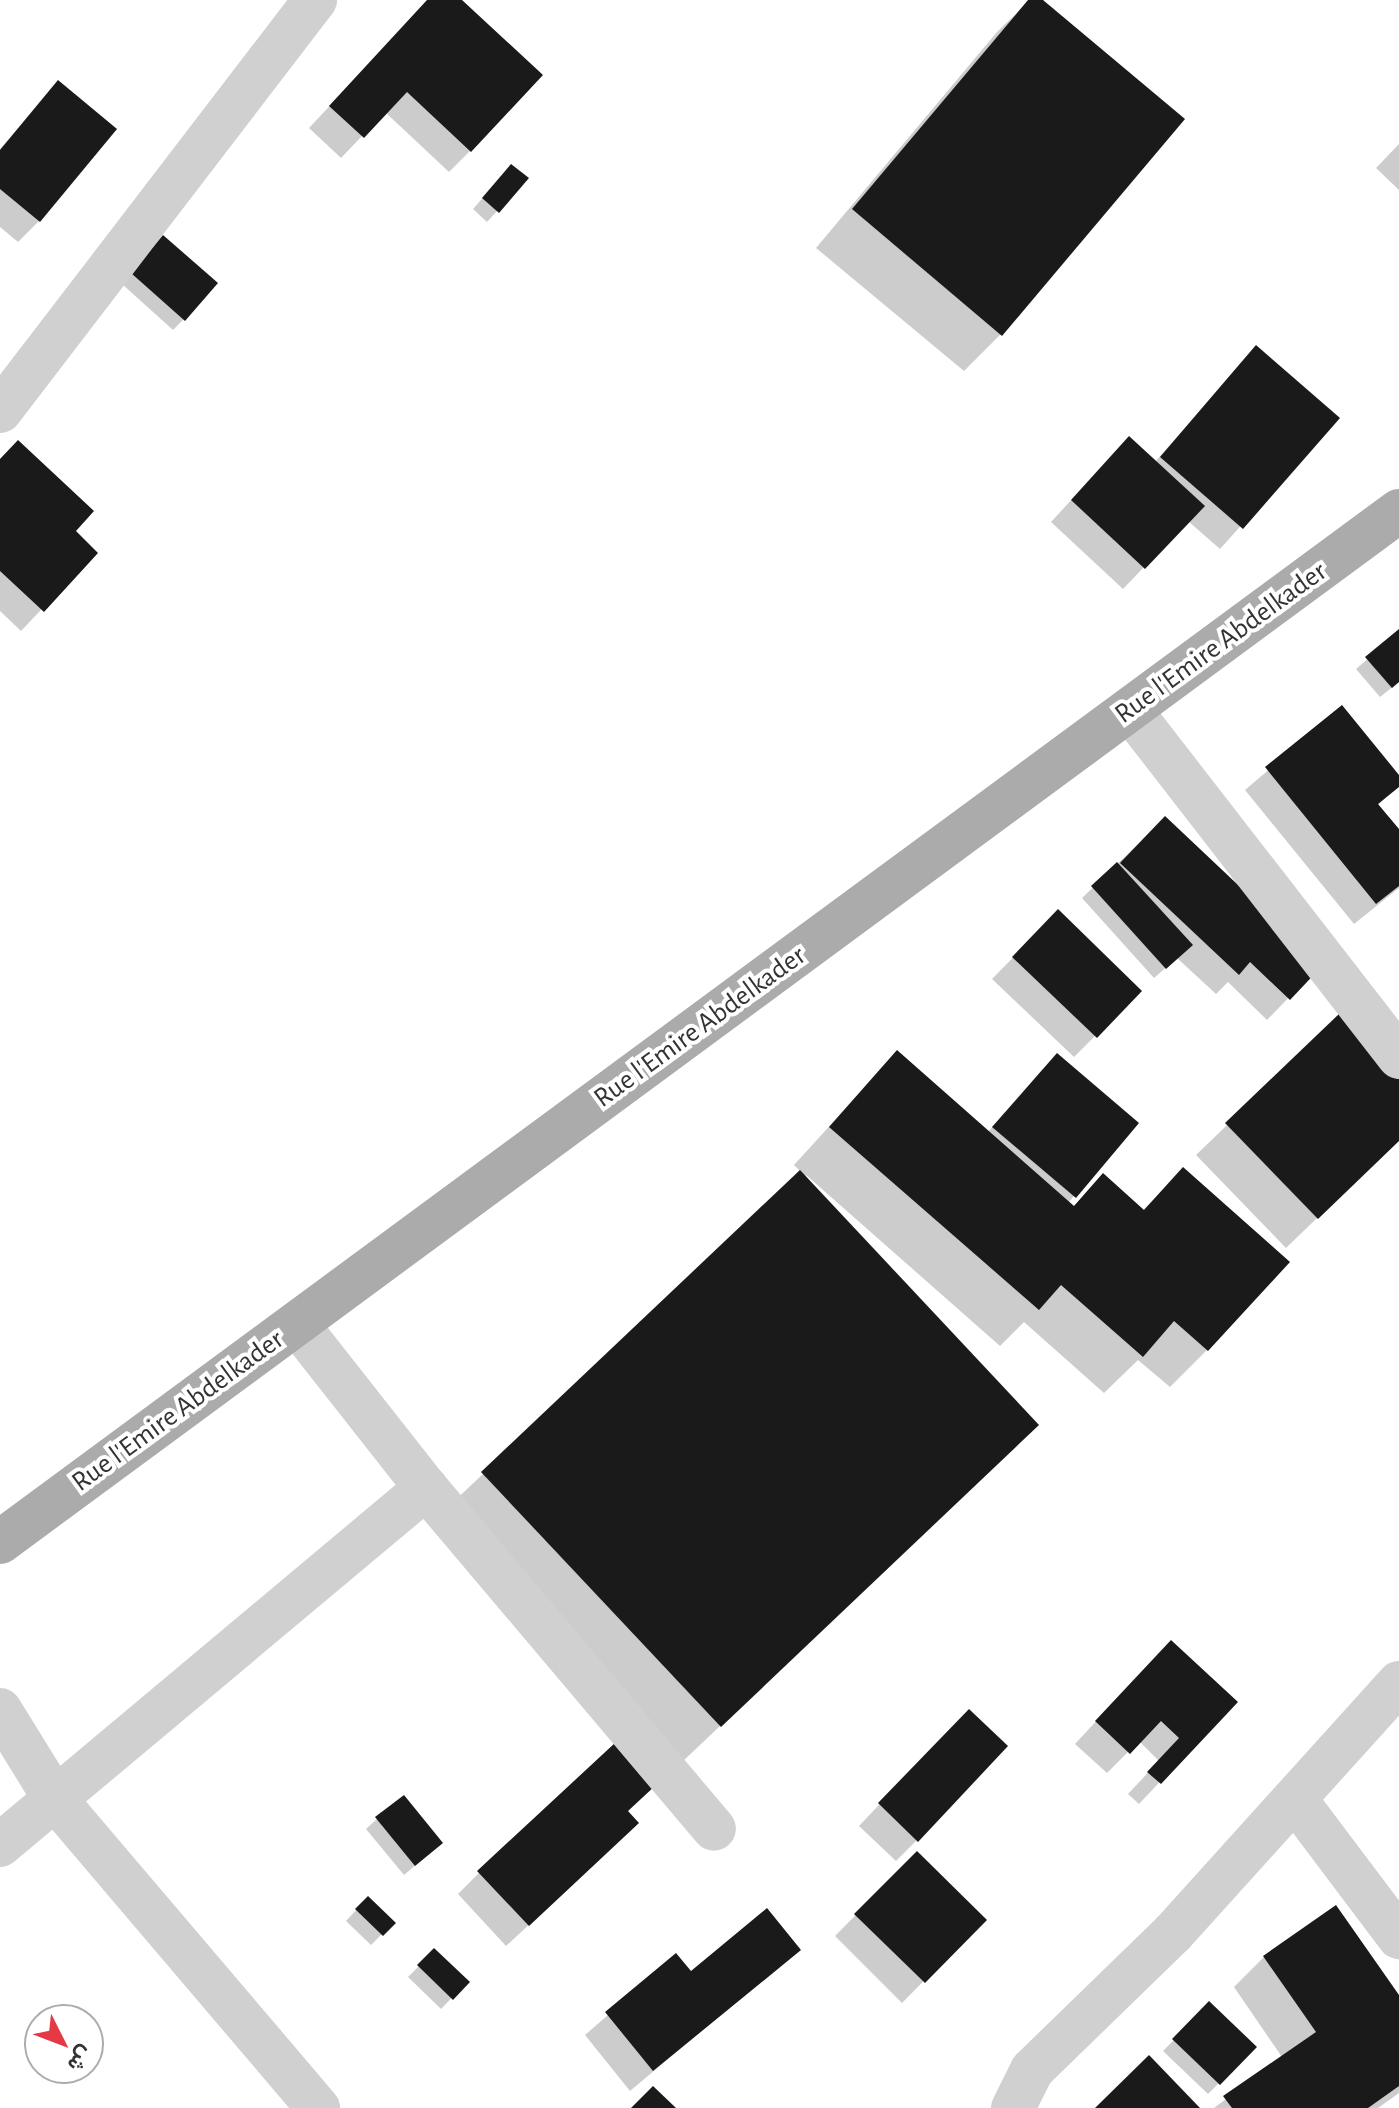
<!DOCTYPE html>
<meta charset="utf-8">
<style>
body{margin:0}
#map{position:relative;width:1399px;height:2108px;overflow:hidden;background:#fff;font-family:"Alegreya Sans",Vazirmatn,sans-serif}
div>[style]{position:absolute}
.shadow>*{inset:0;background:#0003}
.building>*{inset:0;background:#1a1a1a}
.minor>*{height:44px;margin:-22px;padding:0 22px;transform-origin:22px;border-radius:22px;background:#d0d0d0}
.major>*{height:44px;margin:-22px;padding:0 22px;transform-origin:22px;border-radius:22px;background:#ababab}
span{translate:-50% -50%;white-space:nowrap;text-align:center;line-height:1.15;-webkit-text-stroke:8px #fff;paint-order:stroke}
.street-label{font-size:28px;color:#333}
.north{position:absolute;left:24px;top:2004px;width:80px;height:80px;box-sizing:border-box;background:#fff;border:2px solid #adadad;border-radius:50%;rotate:132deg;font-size:22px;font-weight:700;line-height:32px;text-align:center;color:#333}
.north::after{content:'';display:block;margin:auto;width:28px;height:36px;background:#e63946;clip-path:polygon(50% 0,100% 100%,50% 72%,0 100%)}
</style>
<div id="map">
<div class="shadow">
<div style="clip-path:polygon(429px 0,459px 0,470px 151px,449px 172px,385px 112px,341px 158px,309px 128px)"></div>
<div style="clip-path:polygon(1030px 0,1040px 0,1001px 334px,964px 371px,816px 248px,997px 32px)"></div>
<div style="clip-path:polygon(58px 83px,39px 221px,18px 242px,0 227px,0 149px)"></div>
<div style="clip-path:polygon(1399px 144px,1399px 190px,1376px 168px)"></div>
<div style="clip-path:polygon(501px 177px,526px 179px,487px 222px,473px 209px)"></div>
<div style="clip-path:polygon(153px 248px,184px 319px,173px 330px,122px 284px)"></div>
<div style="clip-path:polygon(1256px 348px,1337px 419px,1220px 549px,1188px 521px,1123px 589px,1051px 522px,1108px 460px,1154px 463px)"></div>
<div style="clip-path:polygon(0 461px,95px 553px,21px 631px,0 611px)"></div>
<div style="clip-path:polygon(1399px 632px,1399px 682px,1380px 697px,1356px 669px)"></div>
<div style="clip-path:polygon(1341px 708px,1399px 779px,1399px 785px,1377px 806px,1399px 832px,1399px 888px,1354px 924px,1245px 790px)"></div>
<div style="clip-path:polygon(1165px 818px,1320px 965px,1267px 1020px,1228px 982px,1216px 994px,1177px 958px,1154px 978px,1082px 898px)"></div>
<div style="clip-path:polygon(1037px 933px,1095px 1036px,1074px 1057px,992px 979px)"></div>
<div style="clip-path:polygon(1340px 1016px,1399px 1139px,1286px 1248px,1196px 1155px)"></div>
<div style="clip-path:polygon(897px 1052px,988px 1132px,1057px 1056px,1074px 1196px,1068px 1203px,1073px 1207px,1103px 1176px,1142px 1211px,1183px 1170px,1207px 1350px,1170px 1387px,1138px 1360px,1104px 1393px,1024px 1322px,1000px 1346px,806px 1175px,804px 1178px,999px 1462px,682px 1762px,445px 1510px,801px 1172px,794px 1165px)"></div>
<div style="clip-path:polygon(1150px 1663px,1235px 1702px,1139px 1804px,1128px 1794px,1159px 1761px,1139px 1741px,1107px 1773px,1075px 1744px)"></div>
<div style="clip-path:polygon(948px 1732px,917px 1840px,896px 1861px,859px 1826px)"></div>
<div style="clip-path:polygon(626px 1812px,616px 1844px,506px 1946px,458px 1894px,479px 1873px)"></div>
<div style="clip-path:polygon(377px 1819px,430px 1853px,404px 1875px,366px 1829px)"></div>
<div style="clip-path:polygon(917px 1853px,984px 1920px,902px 2003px,835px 1936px)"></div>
<div style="clip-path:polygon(357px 1909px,393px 1923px,371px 1945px,346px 1921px)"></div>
<div style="clip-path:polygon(798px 1950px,630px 2091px,585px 2035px,676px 1956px,691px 1974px)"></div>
<div style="clip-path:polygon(434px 1951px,467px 1982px,441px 2009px,408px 1977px)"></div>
<div style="clip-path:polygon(1264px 1957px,1399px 1998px,1399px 2093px,1378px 2108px,1214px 2108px,1282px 2057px,1234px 1987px)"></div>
<div style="clip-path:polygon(1209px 2004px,1255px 2047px,1208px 2094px,1163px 2051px)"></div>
</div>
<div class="building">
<div style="clip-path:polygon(427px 0,462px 0,543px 75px,471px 152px,407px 92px,364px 138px,329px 106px)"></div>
<div style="clip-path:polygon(1028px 0,1043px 0,1185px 119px,1002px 336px,852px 209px)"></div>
<div style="clip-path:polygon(58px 80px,117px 129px,40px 222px,0 189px,0 150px)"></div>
<div style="clip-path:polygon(511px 164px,529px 178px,499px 213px,482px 198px)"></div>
<div style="clip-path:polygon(163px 235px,218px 283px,185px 321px,131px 273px)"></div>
<div style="clip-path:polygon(1256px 345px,1340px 418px,1243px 529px,1160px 457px)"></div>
<div style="clip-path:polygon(1129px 436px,1205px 506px,1145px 569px,1071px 500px)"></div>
<div style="clip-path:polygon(18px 440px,94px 511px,76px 531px,98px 553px,44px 612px,0 571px,0 459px)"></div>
<div style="clip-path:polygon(1399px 629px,1399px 682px,1392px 688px,1365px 657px)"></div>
<div style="clip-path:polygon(1342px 705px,1399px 775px,1399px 787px,1378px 804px,1399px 829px,1399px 886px,1376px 904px,1265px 767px)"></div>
<div style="clip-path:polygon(1165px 816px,1323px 965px,1290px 1000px,1250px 962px,1239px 975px,1120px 863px)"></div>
<div style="clip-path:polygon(1117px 862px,1193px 945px,1166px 969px,1091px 886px)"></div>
<div style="clip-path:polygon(1058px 909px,1142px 991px,1097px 1038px,1012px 957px)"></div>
<div style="clip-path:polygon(1340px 1013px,1399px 1074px,1399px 1141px,1318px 1219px,1225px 1123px)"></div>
<div style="clip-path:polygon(897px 1050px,1074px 1206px,1103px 1173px,1144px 1210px,1183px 1167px,1290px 1262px,1208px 1351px,1174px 1321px,1143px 1357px,1061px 1285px,1039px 1310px,829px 1127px)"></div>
<div style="clip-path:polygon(1057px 1053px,1139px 1123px,1076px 1198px,992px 1127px)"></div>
<div style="clip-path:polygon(800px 1170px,1039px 1425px,721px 1727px,481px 1472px)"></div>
<div style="clip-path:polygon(1171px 1640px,1238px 1702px,1161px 1784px,1147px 1772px,1179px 1738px,1161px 1721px,1130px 1754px,1095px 1721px)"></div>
<div style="clip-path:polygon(969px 1709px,1008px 1746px,918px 1842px,878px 1803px)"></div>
<div style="clip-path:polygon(616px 1742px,656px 1785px,628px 1811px,639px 1823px,529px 1926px,477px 1871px)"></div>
<div style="clip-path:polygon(404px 1795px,443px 1843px,415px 1866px,375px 1817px)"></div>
<div style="clip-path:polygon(917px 1851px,987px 1920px,925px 1983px,854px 1914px)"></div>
<div style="clip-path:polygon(368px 1896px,396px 1923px,383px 1936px,355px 1909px)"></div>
<div style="clip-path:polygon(1336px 1905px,1399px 1995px,1399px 2086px,1368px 2108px,1232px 2108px,1223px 2096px,1316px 2032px,1263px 1956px)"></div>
<div style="clip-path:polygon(767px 1908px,801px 1950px,653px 2071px,605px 2012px,676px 1953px,691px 1971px)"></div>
<div style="clip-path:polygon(434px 1948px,470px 1982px,453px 2000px,417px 1965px)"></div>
<div style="clip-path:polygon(1209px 2001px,1257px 2047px,1220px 2085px,1172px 2039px)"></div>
<div style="clip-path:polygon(1149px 2055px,1200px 2108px,1095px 2108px)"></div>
<div style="clip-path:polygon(653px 2086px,676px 2108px,631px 2108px)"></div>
</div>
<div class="minor">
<div style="left:0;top:411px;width:518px;rotate:-52.53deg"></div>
<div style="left:1130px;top:710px;width:439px;rotate:52.2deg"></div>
<div style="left:426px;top:1488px;width:446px;rotate:49.8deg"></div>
<div style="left:0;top:1710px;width:105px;rotate:58.3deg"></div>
<div style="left:55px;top:1799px;width:406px;rotate:49.6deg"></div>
<div style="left:1295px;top:1799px;width:173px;rotate:53deg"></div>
<div style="left:0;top:1845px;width:556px;rotate:-39.96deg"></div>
<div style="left:426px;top:1488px;width:209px;rotate:-128.2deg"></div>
<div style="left:1013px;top:2108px;width:42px;rotate:-63.4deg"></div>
<div style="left:1032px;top:2070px;width:197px;rotate:-44.2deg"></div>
<div style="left:1173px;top:1933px;width:337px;rotate:-47.9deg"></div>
</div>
<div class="major">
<div style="left:0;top:1542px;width:1738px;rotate:-36.39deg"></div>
</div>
<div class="street-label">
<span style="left:1221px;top:643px;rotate:-36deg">Rue l'Emire Abdelkader</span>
<span style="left:700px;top:1027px;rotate:-36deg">Rue l'Emire Abdelkader</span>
<span style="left:178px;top:1411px;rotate:-36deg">Rue l'Emire Abdelkader</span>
</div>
<div class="north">ش</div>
</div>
